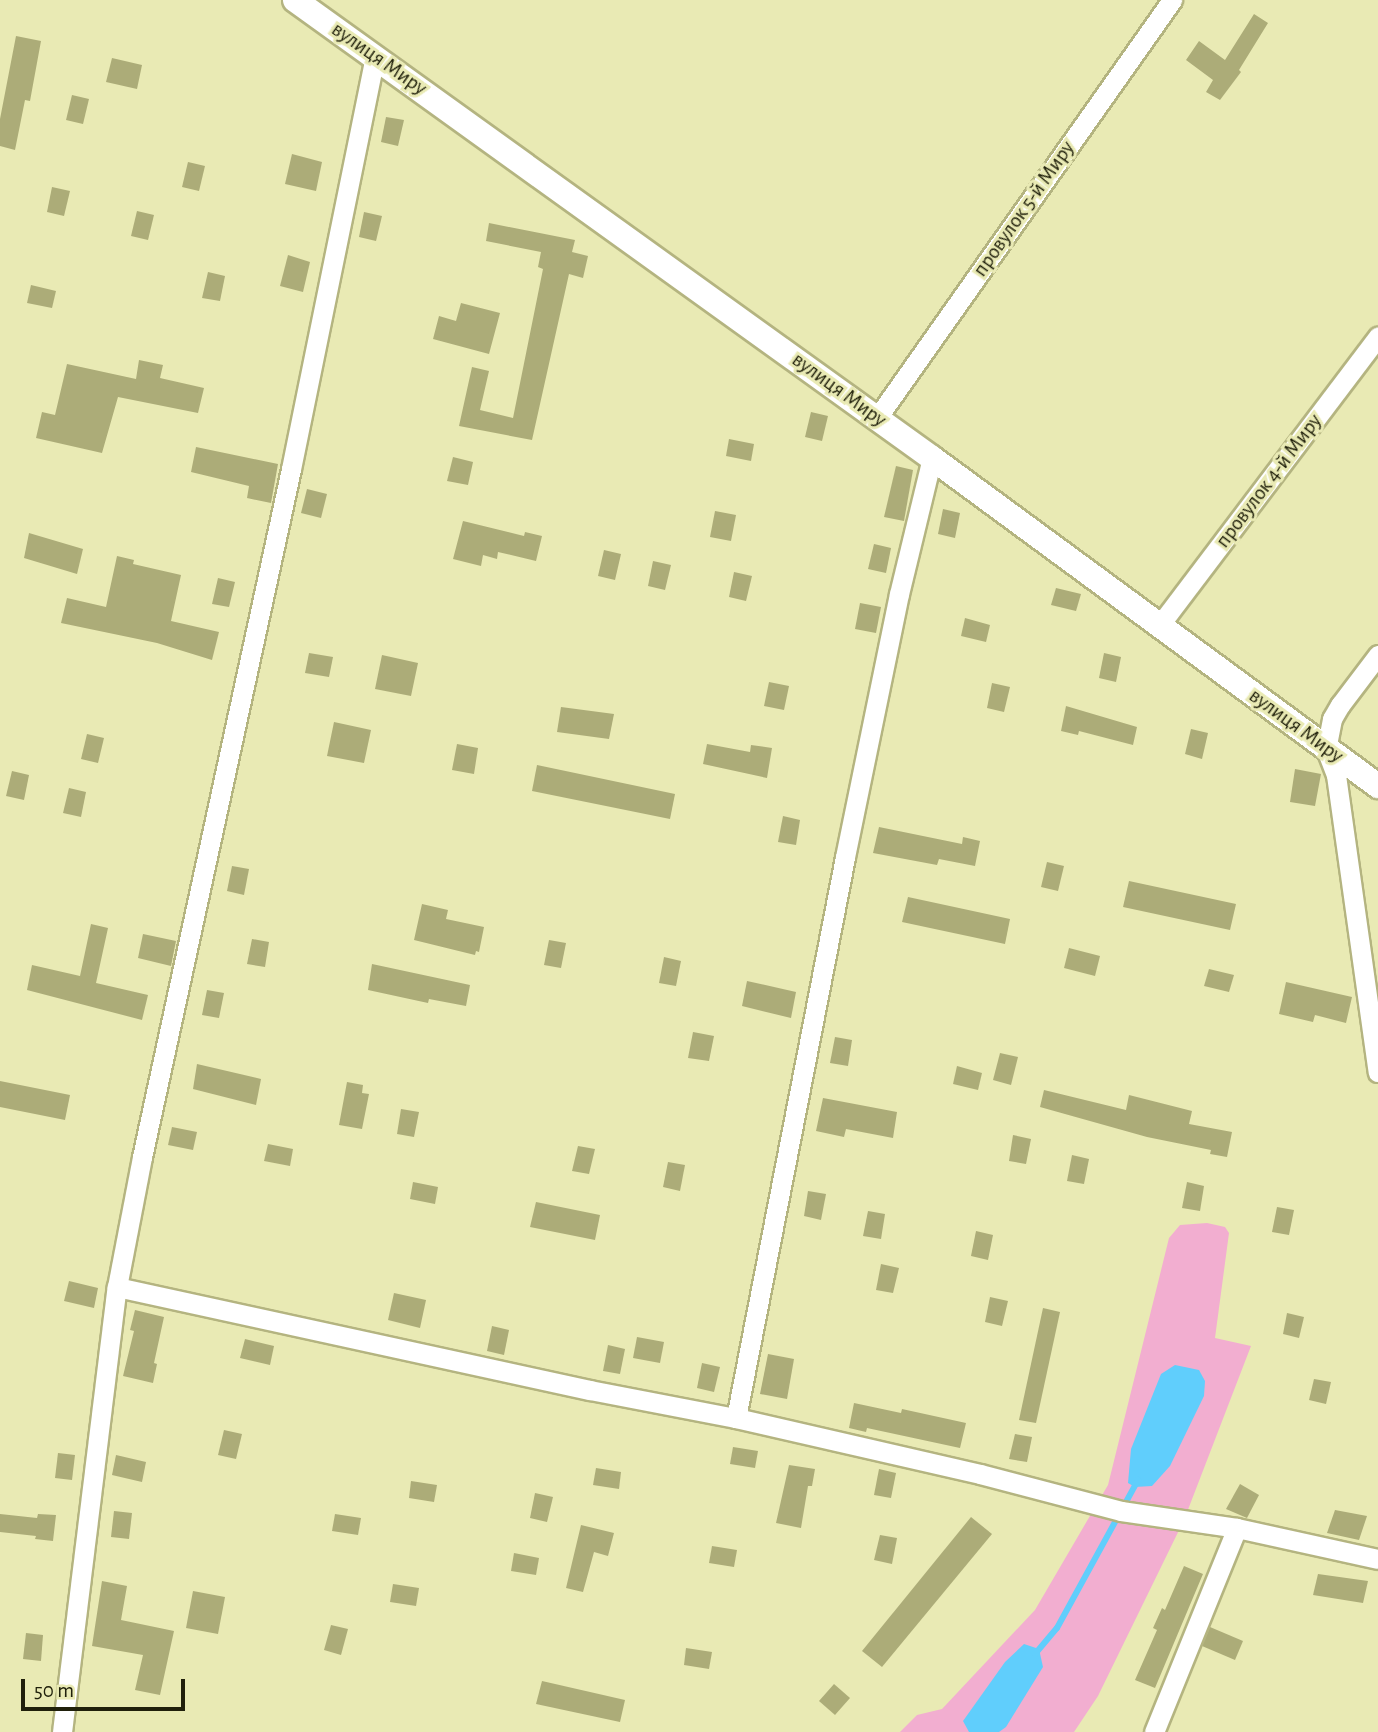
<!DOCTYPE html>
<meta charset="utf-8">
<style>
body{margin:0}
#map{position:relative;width:1378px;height:1732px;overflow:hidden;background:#e9eab4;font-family:"Alegreya Sans",sans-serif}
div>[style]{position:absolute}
.green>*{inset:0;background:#f2aed0}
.water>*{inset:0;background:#60cefc}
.stream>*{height:6px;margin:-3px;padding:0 3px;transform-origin:3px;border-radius:3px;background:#60cefc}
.building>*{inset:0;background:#acac78}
.roads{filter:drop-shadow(2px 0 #b4b480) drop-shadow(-2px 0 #b4b480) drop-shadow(0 2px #b4b480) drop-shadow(0 -2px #b4b480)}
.minor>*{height:19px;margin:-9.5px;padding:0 9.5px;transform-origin:9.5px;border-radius:9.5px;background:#fff}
.tertiary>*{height:24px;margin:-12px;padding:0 12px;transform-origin:12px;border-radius:12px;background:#fff}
span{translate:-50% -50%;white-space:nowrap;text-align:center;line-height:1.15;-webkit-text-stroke:6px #e9eab4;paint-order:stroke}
.street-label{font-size:21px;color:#20200b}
.scale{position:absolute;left:21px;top:1679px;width:164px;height:32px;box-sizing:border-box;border:4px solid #20200b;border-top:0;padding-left:9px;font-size:21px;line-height:24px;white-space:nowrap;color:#20200b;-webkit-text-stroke:5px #e9eab4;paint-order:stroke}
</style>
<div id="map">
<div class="green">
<div style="clip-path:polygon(1207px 1223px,1225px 1227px,1229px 1233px,1215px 1338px,1251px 1346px,1184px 1520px,1098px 1696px,1074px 1732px,900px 1732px,917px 1715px,942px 1709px,1035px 1610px,1108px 1485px,1169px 1238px,1180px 1225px)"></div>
</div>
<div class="water">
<div style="clip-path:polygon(1175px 1365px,1199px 1370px,1205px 1381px,1204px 1396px,1170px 1466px,1152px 1486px,1135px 1487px,1128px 1483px,1131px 1449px,1161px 1374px)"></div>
<div style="clip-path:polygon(1024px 1644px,1039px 1649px,1043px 1667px,1006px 1727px,999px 1732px,969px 1732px,963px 1721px,1005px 1662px)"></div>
</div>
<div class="stream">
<div style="left:1035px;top:1654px;width:34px;rotate:-50deg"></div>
<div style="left:1057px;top:1628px;width:169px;rotate:-61.3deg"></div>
</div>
<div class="building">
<div style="clip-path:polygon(1254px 14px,1268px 23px,1239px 70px,1241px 72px,1220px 100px,1206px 92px,1213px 80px,1186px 60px,1199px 41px,1225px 60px)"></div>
<div style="clip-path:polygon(16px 36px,41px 41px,30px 101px,25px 100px,15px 150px,0 146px,0 119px)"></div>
<div style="clip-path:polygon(112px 58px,142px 65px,137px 89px,106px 82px)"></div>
<div style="clip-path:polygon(72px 95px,89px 99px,83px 124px,66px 120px)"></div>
<div style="clip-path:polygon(386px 117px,404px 120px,398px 146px,381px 142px)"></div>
<div style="clip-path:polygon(292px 154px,322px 162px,316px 191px,285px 184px)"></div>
<div style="clip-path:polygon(188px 162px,205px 166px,199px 191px,182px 187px)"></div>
<div style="clip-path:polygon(52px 187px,70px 191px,64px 216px,47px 212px)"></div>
<div style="clip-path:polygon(137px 211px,154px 215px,148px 240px,131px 236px)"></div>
<div style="clip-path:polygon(364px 212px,382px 216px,376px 241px,359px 237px)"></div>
<div style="clip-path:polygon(489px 223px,575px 240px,572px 252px,588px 256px,583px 278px,569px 274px,532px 440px,459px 426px,472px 367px,489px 371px,480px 410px,513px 418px,543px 269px,538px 267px,541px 252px,486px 241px)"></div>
<div style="clip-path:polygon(288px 255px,310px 262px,303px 292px,280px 286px)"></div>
<div style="clip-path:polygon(208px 272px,225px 276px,220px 301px,202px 298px)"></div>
<div style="clip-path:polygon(31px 285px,56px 291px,52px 308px,27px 303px)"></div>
<div style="clip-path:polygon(461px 303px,500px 313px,489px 354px,433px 339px,439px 316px,456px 321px)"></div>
<div style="clip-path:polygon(139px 360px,163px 365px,160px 378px,204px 388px,198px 413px,118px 397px,102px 453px,36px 438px,42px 412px,55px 415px,67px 364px,136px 379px)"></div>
<div style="clip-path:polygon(811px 412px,828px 416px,822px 441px,805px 437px)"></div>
<div style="clip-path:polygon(729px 439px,754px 444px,751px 461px,726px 456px)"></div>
<div style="clip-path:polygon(196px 447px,278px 464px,271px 503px,247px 498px,249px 486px,191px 472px)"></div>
<div style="clip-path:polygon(453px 457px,473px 462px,468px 485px,447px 481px)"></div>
<div style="clip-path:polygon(896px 466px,913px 470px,904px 521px,884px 517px)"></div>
<div style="clip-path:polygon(307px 489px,327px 494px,321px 518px,301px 513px)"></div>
<div style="clip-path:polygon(943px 509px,960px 513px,955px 538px,938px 534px)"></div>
<div style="clip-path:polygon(715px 511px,736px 515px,731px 541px,710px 537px)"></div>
<div style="clip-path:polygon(463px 521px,524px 536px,525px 532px,542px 536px,536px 561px,498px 552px,497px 559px,483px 555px,481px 566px,453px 559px)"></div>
<div style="clip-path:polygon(29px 533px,83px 549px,77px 574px,24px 558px)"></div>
<div style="clip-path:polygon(874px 544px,891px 548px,886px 573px,868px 569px)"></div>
<div style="clip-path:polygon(604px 550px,621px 554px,615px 580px,598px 576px)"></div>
<div style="clip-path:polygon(117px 556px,134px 560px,133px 564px,181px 575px,171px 621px,219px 632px,212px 660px,157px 643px,61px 623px,67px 598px,106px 607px)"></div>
<div style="clip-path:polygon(653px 561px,671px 565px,665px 590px,648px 586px)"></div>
<div style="clip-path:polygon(734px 572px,752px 576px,746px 601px,729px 597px)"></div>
<div style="clip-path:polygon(218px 578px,235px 582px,229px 607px,212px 604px)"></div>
<div style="clip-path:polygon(1056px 588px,1081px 594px,1076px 611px,1051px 605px)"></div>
<div style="clip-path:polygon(860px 603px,881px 607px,876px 633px,855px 629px)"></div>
<div style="clip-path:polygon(965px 618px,990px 625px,986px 642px,961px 636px)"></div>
<div style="clip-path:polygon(309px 653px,333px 657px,329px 677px,305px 673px)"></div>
<div style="clip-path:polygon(1104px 653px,1121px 657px,1116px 682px,1099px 678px)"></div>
<div style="clip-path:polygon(382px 655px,418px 663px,411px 696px,375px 689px)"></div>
<div style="clip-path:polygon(769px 682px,789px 686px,784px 710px,764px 706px)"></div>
<div style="clip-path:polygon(992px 683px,1010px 687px,1004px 712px,987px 708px)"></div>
<div style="clip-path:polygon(1066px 706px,1137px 727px,1133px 745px,1079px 731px,1078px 735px,1061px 731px)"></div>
<div style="clip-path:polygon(561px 707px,614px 714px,609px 739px,557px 732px)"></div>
<div style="clip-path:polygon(334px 722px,371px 730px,364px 763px,327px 756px)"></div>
<div style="clip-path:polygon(1191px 729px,1208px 733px,1202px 759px,1185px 754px)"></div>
<div style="clip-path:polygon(87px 734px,104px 738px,98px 763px,81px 759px)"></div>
<div style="clip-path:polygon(457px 744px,478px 748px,474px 774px,452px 770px)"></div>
<div style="clip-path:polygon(707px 744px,750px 752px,751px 745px,772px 748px,767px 778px,703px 764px)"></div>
<div style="clip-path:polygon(537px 765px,675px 794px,670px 819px,532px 791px)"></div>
<div style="clip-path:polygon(1295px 769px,1321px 774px,1315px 806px,1290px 802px)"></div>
<div style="clip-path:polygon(12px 771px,29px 775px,24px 800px,6px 796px)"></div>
<div style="clip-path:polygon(69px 788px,86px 792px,81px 817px,63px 813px)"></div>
<div style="clip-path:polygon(783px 816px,800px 820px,796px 845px,778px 842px)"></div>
<div style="clip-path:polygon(879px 827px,962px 844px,963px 837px,980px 841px,975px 866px,939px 859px,937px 865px,873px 853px)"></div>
<div style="clip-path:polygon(1047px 862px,1064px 866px,1058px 891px,1041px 887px)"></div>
<div style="clip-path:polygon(232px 866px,249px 869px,244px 895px,227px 891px)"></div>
<div style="clip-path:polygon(1129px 881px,1236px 904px,1230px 930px,1123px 907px)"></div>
<div style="clip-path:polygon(908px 897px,1010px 919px,1005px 944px,902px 922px)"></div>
<div style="clip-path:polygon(422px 904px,448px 910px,446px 919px,484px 927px,479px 952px,476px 951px,475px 955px,414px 940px)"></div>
<div style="clip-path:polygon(91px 924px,108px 928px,96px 983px,148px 995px,142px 1020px,27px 990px,32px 965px,80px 976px)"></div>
<div style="clip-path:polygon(143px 934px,176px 941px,171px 966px,138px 958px)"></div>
<div style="clip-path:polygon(252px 939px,269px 942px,265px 967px,247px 964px)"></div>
<div style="clip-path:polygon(549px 940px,566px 943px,561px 968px,544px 965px)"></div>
<div style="clip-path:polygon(1069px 948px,1100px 956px,1095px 976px,1064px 968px)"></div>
<div style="clip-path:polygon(664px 957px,681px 961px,676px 986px,659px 983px)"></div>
<div style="clip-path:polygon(372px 964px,470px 985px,466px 1006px,429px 999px,428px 1003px,368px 990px)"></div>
<div style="clip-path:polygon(1209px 969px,1234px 975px,1229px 992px,1204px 986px)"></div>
<div style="clip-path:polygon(747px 981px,796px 992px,791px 1018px,742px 1006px)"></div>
<div style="clip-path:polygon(1286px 982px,1352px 997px,1346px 1023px,1315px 1015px,1313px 1022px,1279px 1014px)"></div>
<div style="clip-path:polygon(207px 990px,224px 993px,219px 1018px,202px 1015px)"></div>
<div style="clip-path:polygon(693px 1032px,714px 1036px,709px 1061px,688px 1058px)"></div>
<div style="clip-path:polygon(835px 1037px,852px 1040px,848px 1066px,830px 1063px)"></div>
<div style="clip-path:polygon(1000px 1053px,1018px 1057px,1011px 1085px,993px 1080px)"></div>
<div style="clip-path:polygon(197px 1064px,261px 1079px,256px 1105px,193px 1089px)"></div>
<div style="clip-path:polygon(957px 1066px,982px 1073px,978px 1090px,953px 1084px)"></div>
<div style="clip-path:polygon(0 1081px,70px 1095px,65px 1120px,0 1107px)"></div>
<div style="clip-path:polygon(347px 1082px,363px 1085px,362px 1093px,369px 1094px,362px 1129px,339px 1125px)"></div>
<div style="clip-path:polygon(1044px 1090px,1126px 1110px,1129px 1095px,1192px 1111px,1189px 1124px,1232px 1132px,1227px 1157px,1210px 1154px,1211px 1150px,1147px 1137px,1040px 1107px)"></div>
<div style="clip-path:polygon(823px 1098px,897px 1112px,893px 1138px,846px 1129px,844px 1137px,816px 1131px)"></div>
<div style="clip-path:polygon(401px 1109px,419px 1112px,414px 1137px,397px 1134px)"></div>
<div style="clip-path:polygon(172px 1127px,197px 1132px,193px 1150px,168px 1145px)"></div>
<div style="clip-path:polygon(1013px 1135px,1031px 1139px,1026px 1164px,1009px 1161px)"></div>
<div style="clip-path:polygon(268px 1144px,293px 1149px,290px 1166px,264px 1161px)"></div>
<div style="clip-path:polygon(578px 1146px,595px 1149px,589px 1174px,572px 1171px)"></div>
<div style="clip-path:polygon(1072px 1155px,1089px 1159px,1084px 1184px,1067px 1181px)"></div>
<div style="clip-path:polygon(668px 1162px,685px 1165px,680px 1191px,663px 1187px)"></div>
<div style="clip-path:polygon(413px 1182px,438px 1187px,435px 1204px,410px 1199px)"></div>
<div style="clip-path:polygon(1187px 1182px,1204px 1186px,1200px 1211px,1182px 1208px)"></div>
<div style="clip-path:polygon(808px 1191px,826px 1194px,821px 1220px,804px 1216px)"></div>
<div style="clip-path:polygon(536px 1202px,600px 1215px,595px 1240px,530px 1227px)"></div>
<div style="clip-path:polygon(1277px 1207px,1294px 1210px,1289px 1235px,1272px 1232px)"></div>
<div style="clip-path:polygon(868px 1211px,885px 1214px,881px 1239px,863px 1236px)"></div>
<div style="clip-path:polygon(976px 1231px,993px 1235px,988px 1260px,971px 1256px)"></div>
<div style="clip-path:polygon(881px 1264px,899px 1268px,893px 1293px,876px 1290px)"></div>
<div style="clip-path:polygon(69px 1281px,98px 1288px,94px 1308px,64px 1301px)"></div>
<div style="clip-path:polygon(394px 1293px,426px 1300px,420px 1328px,388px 1320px)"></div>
<div style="clip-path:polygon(990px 1297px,1008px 1301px,1002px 1326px,985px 1322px)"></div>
<div style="clip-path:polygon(1043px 1308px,1060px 1312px,1036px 1423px,1019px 1420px)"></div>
<div style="clip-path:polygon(135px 1310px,164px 1317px,154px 1363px,157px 1364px,153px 1383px,123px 1376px,134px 1331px,130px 1330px)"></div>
<div style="clip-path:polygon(1287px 1313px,1304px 1317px,1299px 1338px,1283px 1334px)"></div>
<div style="clip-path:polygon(492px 1326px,509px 1330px,504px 1355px,487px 1351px)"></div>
<div style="clip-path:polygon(637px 1337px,664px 1342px,660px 1363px,633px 1358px)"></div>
<div style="clip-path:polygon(245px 1339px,274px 1346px,270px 1365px,240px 1358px)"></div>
<div style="clip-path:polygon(608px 1345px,625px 1349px,620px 1374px,603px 1371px)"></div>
<div style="clip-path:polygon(768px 1354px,794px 1359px,787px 1399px,760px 1394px)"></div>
<div style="clip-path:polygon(702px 1363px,720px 1367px,714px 1392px,697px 1388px)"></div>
<div style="clip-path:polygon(1314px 1379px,1331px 1382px,1326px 1404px,1309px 1400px)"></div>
<div style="clip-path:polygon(854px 1403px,901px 1413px,902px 1409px,966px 1423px,960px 1448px,867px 1428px,866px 1432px,849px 1428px)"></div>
<div style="clip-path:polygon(224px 1430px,242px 1434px,236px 1459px,218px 1455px)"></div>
<div style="clip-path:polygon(1015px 1434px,1032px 1437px,1027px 1462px,1009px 1459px)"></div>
<div style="clip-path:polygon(733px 1447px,758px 1451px,755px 1468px,730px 1464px)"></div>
<div style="clip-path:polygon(58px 1453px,75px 1455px,72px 1480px,55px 1478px)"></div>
<div style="clip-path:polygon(116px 1455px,146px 1462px,142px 1482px,112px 1475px)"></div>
<div style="clip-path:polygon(789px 1465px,815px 1469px,812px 1486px,808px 1486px,801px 1528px,776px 1523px)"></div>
<div style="clip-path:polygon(596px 1468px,621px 1472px,619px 1489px,593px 1485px)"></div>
<div style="clip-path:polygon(879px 1469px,896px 1473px,891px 1498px,874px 1495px)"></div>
<div style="clip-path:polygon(411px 1481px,437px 1485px,434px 1502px,409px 1498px)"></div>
<div style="clip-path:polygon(1240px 1484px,1259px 1495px,1247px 1518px,1226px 1509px)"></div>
<div style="clip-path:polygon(535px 1493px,553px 1497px,547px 1522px,530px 1518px)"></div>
<div style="clip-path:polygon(1335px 1510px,1367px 1516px,1359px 1540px,1327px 1533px)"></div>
<div style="clip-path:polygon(114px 1511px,132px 1513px,129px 1539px,111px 1537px)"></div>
<div style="clip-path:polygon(0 1514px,37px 1518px,38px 1514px,56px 1515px,53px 1541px,35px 1539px,36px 1536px,0 1532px)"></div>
<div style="clip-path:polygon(335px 1514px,361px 1518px,358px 1535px,332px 1531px)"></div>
<div style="clip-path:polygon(971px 1517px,992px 1534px,882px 1667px,862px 1651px)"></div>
<div style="clip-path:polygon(581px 1525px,614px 1533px,608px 1556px,594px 1552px,583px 1592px,566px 1588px)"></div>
<div style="clip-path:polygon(880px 1535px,897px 1538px,892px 1564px,874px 1560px)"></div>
<div style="clip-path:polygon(712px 1546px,737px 1550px,734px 1567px,709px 1563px)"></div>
<div style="clip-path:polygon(514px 1553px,539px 1558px,536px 1575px,511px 1571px)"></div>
<div style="clip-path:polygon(1184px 1566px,1203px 1574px,1155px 1688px,1135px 1680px,1157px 1630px,1153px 1628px,1162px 1608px,1165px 1610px)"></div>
<div style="clip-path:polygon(1318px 1574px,1368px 1581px,1363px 1603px,1313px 1595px)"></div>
<div style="clip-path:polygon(102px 1581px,127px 1586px,121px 1620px,174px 1631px,160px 1695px,135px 1690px,143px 1655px,92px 1646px)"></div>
<div style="clip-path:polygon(393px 1584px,419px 1588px,416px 1606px,390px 1602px)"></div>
<div style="clip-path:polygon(193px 1591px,225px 1597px,218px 1634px,186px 1628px)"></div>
<div style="clip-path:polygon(331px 1625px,348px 1629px,341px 1655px,324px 1650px)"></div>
<div style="clip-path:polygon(1210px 1627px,1243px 1641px,1235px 1660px,1202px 1646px)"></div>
<div style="clip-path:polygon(26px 1633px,43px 1635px,41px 1661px,23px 1659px)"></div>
<div style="clip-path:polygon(686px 1648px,712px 1652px,709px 1669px,684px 1665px)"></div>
<div style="clip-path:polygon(542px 1681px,625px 1700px,620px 1722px,536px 1704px)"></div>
<div style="clip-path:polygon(834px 1684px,850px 1698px,835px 1715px,819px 1701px)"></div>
</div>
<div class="roads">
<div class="minor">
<div style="left:877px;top:418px;width:512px;rotate:-54.79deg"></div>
<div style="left:1159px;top:626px;width:363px;rotate:-52.9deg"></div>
<div style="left:1378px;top:655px;width:63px;rotate:127.2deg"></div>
<div style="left:1340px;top:705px;width:16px;rotate:120deg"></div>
<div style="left:1332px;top:719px;width:31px;rotate:101deg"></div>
<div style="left:1326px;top:749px;width:28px;rotate:69deg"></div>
<div style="left:1336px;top:775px;width:300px;rotate:82deg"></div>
<div style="left:117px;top:1287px;width:484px;rotate:12.3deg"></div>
<div style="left:590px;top:1390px;width:149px;rotate:10.9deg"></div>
<div style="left:736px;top:1418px;width:250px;rotate:12.9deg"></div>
<div style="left:980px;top:1474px;width:146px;rotate:14.7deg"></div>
<div style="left:1121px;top:1511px;width:117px;rotate:8.3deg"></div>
<div style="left:1237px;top:1528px;width:144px;rotate:12.4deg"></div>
<div style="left:736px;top:1418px;width:571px;rotate:-79deg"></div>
<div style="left:845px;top:857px;width:268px;rotate:-78.4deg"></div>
<div style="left:899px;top:594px;width:140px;rotate:-76.4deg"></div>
<div style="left:62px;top:1732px;width:448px;rotate:-83deg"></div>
<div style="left:117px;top:1287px;width:132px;rotate:-79.1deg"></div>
<div style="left:142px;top:1157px;width:704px;rotate:-77.78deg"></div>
<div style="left:291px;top:469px;width:421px;rotate:-78.5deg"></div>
<div style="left:1154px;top:1732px;width:220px;rotate:-67.9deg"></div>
</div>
<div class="tertiary">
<div style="left:295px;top:0;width:785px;rotate:35.72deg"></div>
<div style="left:932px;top:458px;width:554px;rotate:36.33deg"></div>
</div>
</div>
<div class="street-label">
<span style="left:379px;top:59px;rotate:35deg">вулиця Миру</span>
<span style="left:1024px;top:209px;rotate:-55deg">провулок 5-й Миру</span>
<span style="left:839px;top:390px;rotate:36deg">вулиця Миру</span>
<span style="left:1269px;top:481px;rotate:-53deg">провулок 4-й Миру</span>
<span style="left:1296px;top:726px;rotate:36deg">вулиця Миру</span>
</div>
<div class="scale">50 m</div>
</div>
